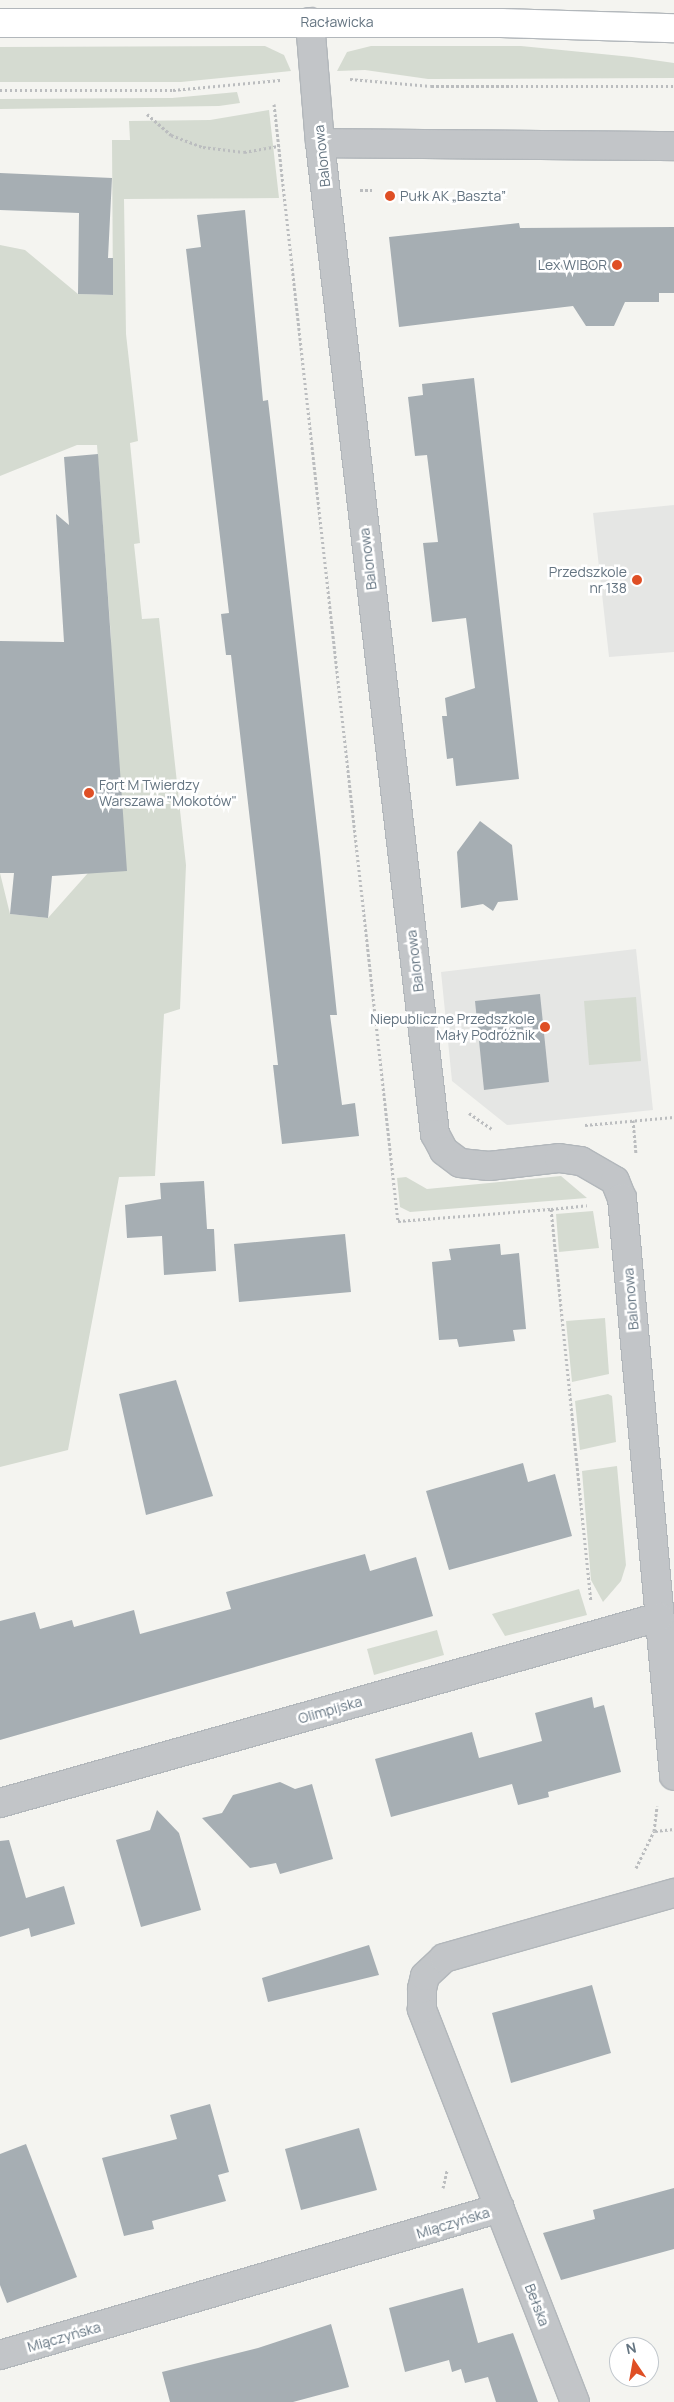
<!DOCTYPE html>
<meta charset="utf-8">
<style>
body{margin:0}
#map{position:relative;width:674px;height:2402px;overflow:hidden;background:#f4f4f0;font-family:Manrope,sans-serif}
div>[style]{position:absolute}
.built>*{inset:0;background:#e5e6e4}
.green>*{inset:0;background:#d5dbd1}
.building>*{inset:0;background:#a6aeb3}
.path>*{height:3px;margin-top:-1.5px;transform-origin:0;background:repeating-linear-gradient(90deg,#bbbdbf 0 2.5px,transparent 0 5px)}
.roads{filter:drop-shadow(1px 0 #b2b7bb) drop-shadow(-1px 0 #b2b7bb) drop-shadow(0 1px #b2b7bb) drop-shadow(0 -1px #b2b7bb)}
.street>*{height:28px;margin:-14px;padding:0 14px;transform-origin:14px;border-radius:14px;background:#c2c5c8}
.secondary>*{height:28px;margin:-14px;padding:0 14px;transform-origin:14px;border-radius:14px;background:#fff}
.dots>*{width:14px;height:14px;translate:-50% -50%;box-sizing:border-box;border:2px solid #fff;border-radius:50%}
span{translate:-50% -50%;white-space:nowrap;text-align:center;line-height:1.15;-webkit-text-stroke:5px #fff;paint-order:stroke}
.street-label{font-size:14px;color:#647481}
.poi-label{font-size:14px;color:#647481}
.left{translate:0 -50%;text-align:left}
.right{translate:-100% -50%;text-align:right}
.north{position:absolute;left:609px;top:2337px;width:50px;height:50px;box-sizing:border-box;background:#fff;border:1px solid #c1c7cd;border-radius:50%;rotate:348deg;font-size:14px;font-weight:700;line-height:20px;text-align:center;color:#647481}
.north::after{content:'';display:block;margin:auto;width:18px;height:22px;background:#df4f25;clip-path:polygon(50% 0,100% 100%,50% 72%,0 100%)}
</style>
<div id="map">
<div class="built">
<div style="clip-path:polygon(674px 505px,674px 652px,609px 657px,593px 513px)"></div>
<div style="clip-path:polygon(636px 949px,653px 1110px,507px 1125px,452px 1081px,441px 972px)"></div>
</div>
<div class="green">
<div style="clip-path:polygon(265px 46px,284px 55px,291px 71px,181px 82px,0 82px,0 47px)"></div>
<div style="clip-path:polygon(371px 46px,521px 46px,632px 57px,674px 63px,674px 78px,428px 79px,365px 70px,337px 71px,347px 52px)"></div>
<div style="clip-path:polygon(237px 92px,240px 103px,219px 106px,0 109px,0 99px,172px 98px)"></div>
<div style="clip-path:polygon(269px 110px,279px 198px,124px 199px,126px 334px,138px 441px,130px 443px,140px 543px,134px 544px,142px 619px,159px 618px,186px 865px,180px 1009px,164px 1014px,155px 1176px,119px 1177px,68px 1450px,0 1467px,0 873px,10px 914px,48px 918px,88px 873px,111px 638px,97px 445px,77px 445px,0 476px,0 245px,25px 250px,78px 294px,113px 295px,112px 140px,130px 140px,129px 121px,210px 120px)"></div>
<div style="clip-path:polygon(636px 997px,641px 1061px,589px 1065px,584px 1001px)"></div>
<div style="clip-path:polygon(561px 1176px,587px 1198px,410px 1212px,400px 1207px,397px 1178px,406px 1177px,427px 1189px)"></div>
<div style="clip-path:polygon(593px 1211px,599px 1248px,559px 1252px,556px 1214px)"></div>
<div style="clip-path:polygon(605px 1318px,609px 1374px,572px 1382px,566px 1321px)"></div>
<div style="clip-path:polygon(608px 1394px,612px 1396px,616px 1442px,580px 1450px,575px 1401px)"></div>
<div style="clip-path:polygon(617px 1466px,626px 1565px,621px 1581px,603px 1602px,591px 1580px,582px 1471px)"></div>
<div style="clip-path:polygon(579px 1589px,587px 1615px,505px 1636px,492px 1614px)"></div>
<div style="clip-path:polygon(437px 1630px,444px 1655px,374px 1675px,367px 1649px)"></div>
</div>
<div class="building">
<div style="clip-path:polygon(0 173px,112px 178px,108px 258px,113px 258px,113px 295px,78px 294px,79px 213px,0 210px)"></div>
<div style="clip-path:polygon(245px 210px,263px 401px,268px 400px,320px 853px,337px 1015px,330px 1015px,342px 1105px,355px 1103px,359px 1136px,282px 1144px,273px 1065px,278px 1065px,231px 655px,226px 655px,221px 614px,229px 613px,186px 249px,201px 247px,197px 215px)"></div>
<div style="clip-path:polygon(519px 223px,520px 228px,674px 227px,674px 293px,659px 293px,659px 302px,625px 302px,614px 326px,586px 326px,573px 306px,399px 327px,389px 237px)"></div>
<div style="clip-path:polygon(474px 378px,519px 779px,456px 786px,453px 758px,447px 759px,442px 716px,447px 716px,445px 698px,475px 688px,466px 618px,432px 622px,423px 543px,438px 542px,427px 455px,415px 456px,408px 397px,423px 395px,422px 384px)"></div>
<div style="clip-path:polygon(98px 454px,127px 871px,52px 876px,48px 918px,10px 914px,14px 873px,0 873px,0 641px,64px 642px,56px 514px,69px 525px,64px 457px)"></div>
<div style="clip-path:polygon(480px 821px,512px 845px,518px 900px,498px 902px,493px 911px,483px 904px,461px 908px,457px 852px)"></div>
<div style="clip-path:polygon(540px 994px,549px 1082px,484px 1090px,475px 1001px)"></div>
<div style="clip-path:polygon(204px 1181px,207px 1229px,214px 1229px,216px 1271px,164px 1275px,162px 1236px,127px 1238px,125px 1205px,161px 1199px,160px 1183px)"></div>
<div style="clip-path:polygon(345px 1234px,351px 1292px,239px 1302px,234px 1244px)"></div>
<div style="clip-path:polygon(500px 1244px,501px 1255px,519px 1253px,526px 1329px,513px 1330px,515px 1341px,459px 1347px,457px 1339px,439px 1340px,432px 1262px,451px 1260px,449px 1249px)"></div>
<div style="clip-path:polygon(176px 1380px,213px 1496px,146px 1515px,119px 1394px)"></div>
<div style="clip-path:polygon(523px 1463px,528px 1482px,555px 1474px,572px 1536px,449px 1570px,426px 1491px)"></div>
<div style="clip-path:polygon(365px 1554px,370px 1571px,416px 1557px,433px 1616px,0 1740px,0 1621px,35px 1612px,40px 1629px,72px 1620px,74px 1627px,134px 1610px,140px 1634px,231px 1609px,226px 1592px)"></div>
<div style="clip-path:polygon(592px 1697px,594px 1708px,604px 1705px,621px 1772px,548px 1792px,549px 1797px,518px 1805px,512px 1784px,391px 1817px,375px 1759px,472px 1732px,479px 1758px,542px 1741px,535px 1713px)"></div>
<div style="clip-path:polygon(280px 1782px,295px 1789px,312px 1784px,333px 1859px,280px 1874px,276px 1863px,250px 1868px,202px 1818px,222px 1813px,233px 1795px)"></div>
<div style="clip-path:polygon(157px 1810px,179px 1833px,201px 1910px,141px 1927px,116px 1840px,150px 1830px)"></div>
<div style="clip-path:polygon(9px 1840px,26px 1898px,64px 1886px,75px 1924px,31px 1937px,29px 1928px,0 1937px,0 1841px)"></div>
<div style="clip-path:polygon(369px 1945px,379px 1975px,268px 2002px,262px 1978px)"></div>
<div style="clip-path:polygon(592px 1985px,611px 2053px,511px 2083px,492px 2013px)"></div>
<div style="clip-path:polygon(210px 2104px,229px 2172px,218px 2175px,226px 2201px,152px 2221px,154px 2229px,124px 2236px,102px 2158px,177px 2139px,170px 2115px)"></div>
<div style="clip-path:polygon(359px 2128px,377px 2190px,301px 2210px,285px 2149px)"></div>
<div style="clip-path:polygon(26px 2144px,77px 2277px,7px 2303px,0 2285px,0 2154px)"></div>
<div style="clip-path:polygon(674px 2188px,674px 2249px,561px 2280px,543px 2233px,595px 2219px,593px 2210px)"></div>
<div style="clip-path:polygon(463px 2288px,478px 2343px,513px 2333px,538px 2402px,496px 2402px,488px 2377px,465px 2383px,461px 2369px,452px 2372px,449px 2360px,405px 2372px,389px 2308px)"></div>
<div style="clip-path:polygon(331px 2324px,349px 2387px,293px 2402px,170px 2402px,162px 2372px,258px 2348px)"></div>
</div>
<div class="path">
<div style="left:350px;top:79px;width:81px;rotate:4.9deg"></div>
<div style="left:431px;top:86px;width:243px"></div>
<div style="left:0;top:90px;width:173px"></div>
<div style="left:173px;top:90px;width:108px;rotate:-5.3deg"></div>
<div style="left:274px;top:104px;width:1124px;rotate:83.67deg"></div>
<div style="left:398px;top:1221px;width:153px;rotate:-4.5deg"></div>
<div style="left:551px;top:1209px;width:393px;rotate:84.2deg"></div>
<div style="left:147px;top:114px;width:32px;rotate:41deg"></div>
<div style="left:171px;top:135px;width:34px;rotate:21deg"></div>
<div style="left:203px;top:147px;width:41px;rotate:7deg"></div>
<div style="left:244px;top:152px;width:36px;rotate:-10deg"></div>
<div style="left:360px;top:190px;width:12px"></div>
<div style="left:469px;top:1113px;width:28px;rotate:35deg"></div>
<div style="left:633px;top:1120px;width:33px;rotate:85deg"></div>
<div style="left:585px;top:1125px;width:89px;rotate:-5.1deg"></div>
<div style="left:551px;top:1209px;width:36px;rotate:-6deg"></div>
<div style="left:655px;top:1831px;width:19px;rotate:-6deg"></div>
<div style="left:636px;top:1868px;width:41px;rotate:-64.1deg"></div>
<div style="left:654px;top:1831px;width:25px;rotate:-83deg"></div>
<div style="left:443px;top:2188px;width:18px;rotate:-77deg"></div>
</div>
<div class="roads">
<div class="street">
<div style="left:310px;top:22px;width:121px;rotate:85.3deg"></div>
<div style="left:320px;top:143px;width:998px;rotate:83.38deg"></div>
<div style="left:435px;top:1134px;width:19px;rotate:62deg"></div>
<div style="left:444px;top:1151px;width:20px;rotate:37deg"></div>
<div style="left:460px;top:1163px;width:29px;rotate:6deg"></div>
<div style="left:489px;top:1166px;width:70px;rotate:-6.5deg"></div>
<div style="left:559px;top:1158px;width:22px;rotate:8deg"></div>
<div style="left:581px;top:1161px;width:39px;rotate:30deg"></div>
<div style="left:615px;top:1181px;width:18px;rotate:68deg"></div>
<div style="left:622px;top:1198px;width:580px;rotate:84.86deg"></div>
<div style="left:320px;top:143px;width:354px;rotate:0.5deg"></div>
<div style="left:0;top:1803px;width:685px;rotate:-15.76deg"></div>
<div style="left:0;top:2355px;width:521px;rotate:-16.38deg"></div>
<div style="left:575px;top:2402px;width:422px;rotate:-111.3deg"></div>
<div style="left:422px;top:2009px;width:20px;rotate:-90deg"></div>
<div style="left:422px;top:1989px;width:13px;rotate:-77deg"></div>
<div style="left:425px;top:1976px;width:26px;rotate:-43deg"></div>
<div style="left:444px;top:1958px;width:239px;rotate:-15.8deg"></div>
</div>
<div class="secondary">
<div style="left:0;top:23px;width:501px"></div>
<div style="left:501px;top:23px;width:173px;rotate:1.7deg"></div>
</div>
</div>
<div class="dots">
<div style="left:390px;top:196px;background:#df4f25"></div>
<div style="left:617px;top:265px;background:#df4f25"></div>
<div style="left:637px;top:580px;background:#df4f25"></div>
<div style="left:89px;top:793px;background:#df4f25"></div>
<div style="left:545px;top:1027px;background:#df4f25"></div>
</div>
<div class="street-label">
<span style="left:337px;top:22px">Racławicka</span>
<span style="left:322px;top:156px;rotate:-96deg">Balonowa</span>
<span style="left:368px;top:559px;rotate:-97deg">Balonowa</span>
<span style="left:415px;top:961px;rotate:-97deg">Balonowa</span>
<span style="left:631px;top:1299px;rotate:-95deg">Balonowa</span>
<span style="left:330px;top:1710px;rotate:-16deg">Olimpijska</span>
<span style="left:453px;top:2223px;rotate:-17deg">Miączyńska</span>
<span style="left:537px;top:2305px;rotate:69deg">Bełska</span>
<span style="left:64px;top:2337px;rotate:-16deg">Miączyńska</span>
</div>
<div class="poi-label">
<span class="left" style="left:400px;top:196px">Pułk AK „Baszta”</span>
<span class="right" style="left:607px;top:265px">Lex WIBOR</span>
<span class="right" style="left:627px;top:580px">Przedszkole<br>nr 138</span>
<span class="left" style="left:99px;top:793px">Fort M Twierdzy<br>Warszawa "Mokotów"</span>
<span class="right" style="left:535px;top:1027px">Niepubliczne Przedszkole<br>Mały Podróżnik</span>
</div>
<div class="north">N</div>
</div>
